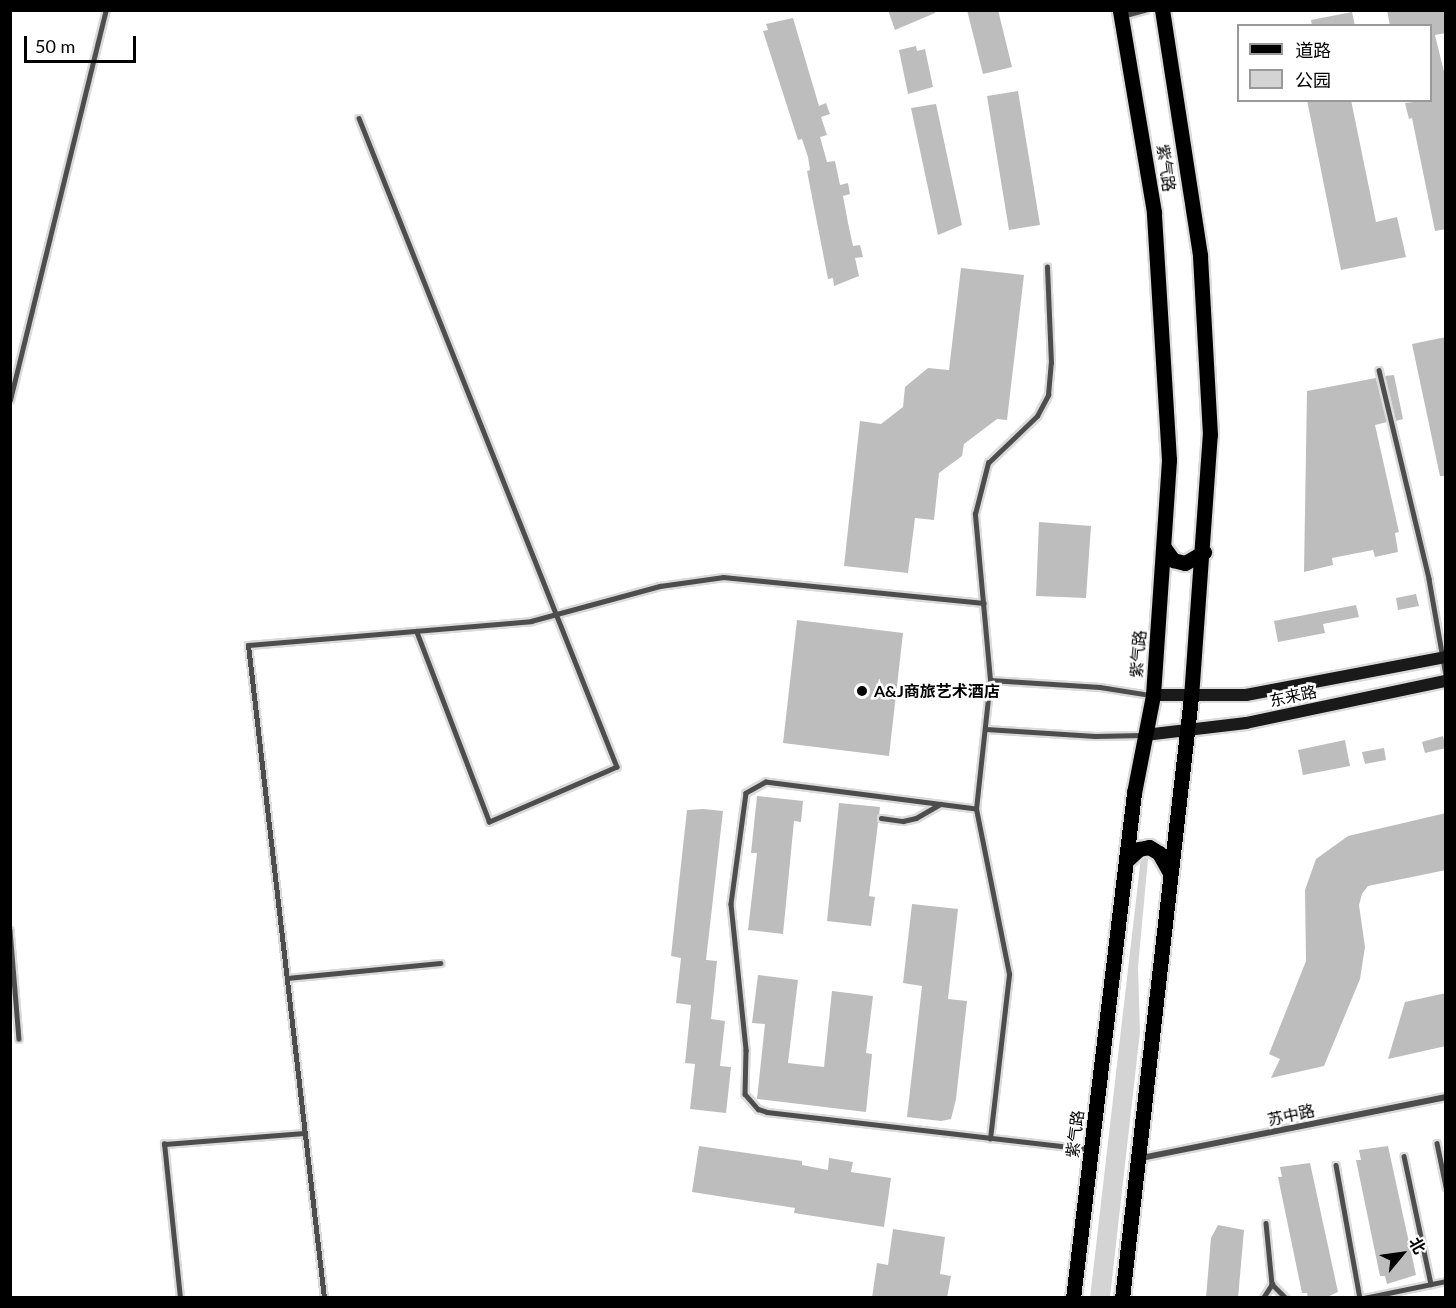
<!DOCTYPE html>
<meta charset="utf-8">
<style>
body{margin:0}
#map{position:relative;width:1456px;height:1308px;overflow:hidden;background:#fff;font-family:Lato,"Noto Sans SC",sans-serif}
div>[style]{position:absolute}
.green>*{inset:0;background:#d4d4d4}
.building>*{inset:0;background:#bdbdbd}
.roads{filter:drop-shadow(2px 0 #dbdbdb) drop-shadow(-2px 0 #dbdbdb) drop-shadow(0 2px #dbdbdb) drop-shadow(0 -2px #dbdbdb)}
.lane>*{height:4.5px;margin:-2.25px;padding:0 2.25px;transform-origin:2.25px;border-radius:2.25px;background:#4d4d4d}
.street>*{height:6px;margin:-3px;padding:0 3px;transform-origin:3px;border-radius:3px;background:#4d4d4d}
.secondary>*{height:12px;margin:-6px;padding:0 6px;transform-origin:6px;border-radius:6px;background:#1a1a1a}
.primary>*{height:15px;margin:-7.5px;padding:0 7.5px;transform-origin:7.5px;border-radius:7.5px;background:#000}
.dots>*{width:16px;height:16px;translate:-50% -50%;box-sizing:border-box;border:3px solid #fff;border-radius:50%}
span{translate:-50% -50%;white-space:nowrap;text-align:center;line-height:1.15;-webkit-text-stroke:5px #fff;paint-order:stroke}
.street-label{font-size:16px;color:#000}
.poi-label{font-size:16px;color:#000;font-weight:700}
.left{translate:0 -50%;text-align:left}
.frame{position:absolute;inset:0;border:12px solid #000;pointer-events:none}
.legend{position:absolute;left:1237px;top:24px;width:195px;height:78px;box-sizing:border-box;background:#fff;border:2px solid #999;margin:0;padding:8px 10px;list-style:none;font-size:18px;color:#000}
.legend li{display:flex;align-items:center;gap:12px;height:30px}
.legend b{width:30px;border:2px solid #999}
.north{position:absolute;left:1372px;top:1224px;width:60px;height:60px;-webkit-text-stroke:4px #fff;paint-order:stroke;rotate:61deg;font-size:16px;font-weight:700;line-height:24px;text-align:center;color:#000}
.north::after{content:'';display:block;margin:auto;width:21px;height:27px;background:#000;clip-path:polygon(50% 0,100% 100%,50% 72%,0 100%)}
.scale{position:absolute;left:24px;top:36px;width:112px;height:27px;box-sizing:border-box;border:3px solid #000;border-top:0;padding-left:8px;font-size:18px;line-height:21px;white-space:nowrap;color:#000;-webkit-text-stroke:4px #fff;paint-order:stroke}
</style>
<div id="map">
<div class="green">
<div style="clip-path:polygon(1145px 854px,1148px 859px,1138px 967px,1140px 1032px,1110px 1297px,1090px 1298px,1141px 857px)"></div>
</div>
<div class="building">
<div style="clip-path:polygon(888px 10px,934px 10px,935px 13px,895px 30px)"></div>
<div style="clip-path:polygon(967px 10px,998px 10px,1012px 67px,983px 74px)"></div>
<div style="clip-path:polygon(1387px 10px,1446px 10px,1446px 33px,1435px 35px,1446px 80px,1446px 229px,1435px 231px,1412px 118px,1409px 119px,1405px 103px,1431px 100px,1431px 26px,1390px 26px)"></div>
<div style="clip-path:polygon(1352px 12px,1355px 26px,1312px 26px,1311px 20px)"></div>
<div style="clip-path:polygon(793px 18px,819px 106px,826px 103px,830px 114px,821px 117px,827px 135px,820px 137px,827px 162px,835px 161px,840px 185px,848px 183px,850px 194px,843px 196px,848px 223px,853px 246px,860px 245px,863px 257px,855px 258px,859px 276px,834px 286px,833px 278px,828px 279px,807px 171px,810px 170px,808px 157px,802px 139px,798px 140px,763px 31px,768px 30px,766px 24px)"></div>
<div style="clip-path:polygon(916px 46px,917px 51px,925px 49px,933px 87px,908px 94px,899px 50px)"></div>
<div style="clip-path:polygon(1018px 91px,1040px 225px,1009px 230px,987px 96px)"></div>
<div style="clip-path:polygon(1307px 100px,1351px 100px,1376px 222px,1397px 217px,1406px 257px,1341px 270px)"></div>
<div style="clip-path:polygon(936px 104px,962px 225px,938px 235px,911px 108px)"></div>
<div style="clip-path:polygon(961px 268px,1024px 275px,1007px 420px,997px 419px,964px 444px,962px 456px,939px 473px,934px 520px,915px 518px,908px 573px,844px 566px,860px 421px,881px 424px,903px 407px,905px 387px,928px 368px,949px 370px)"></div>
<div style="clip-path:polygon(1446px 337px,1446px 476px,1440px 476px,1412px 344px)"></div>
<div style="clip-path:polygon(1394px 375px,1403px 419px,1396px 421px,1385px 376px)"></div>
<div style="clip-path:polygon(1376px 378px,1387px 422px,1375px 425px,1399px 532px,1395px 533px,1398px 552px,1375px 557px,1373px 550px,1332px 558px,1333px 565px,1304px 572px,1307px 391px)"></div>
<div style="clip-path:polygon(1039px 522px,1091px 526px,1086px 598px,1036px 596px)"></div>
<div style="clip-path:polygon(1416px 594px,1419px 606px,1398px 610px,1396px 598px)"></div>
<div style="clip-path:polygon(1356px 605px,1359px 617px,1323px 624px,1325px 633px,1278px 642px,1274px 621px)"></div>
<div style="clip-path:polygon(797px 620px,903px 633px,889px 756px,783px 743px)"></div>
<div style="clip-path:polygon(1443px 736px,1446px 748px,1425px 753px,1422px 742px)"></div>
<div style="clip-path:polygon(1345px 740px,1350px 766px,1303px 775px,1298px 750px)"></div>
<div style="clip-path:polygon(1384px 748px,1386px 760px,1365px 764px,1362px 752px)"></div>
<div style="clip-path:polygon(757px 796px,803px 801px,801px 822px,794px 821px,783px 934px,748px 930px,757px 853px,751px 853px)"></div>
<div style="clip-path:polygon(839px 803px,880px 807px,869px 896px,875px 897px,871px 926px,827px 921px)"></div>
<div style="clip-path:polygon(703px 809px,723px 811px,706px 960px,717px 961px,711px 1019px,725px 1021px,720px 1066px,731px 1067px,726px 1113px,690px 1109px,695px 1064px,685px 1063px,691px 1005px,676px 1003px,681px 958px,671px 956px,687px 810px)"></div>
<div style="clip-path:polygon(1446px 813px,1446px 870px,1368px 886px,1362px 894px,1359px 905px,1365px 947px,1360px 979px,1324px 1066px,1271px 1078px,1280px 1059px,1269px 1054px,1306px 961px,1305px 890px,1316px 859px,1348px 836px)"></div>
<div style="clip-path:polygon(912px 904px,958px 909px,948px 999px,967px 1001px,956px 1099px,951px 1119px,941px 1121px,907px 1117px,922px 986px,903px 983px)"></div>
<div style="clip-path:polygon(758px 975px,798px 980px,788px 1063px,824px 1067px,832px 991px,873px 996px,866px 1053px,872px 1054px,866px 1112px,757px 1099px,765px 1024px,752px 1023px)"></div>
<div style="clip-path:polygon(1446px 993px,1446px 1046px,1388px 1059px,1405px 1002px)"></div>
<div style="clip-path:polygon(699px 1146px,802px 1161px,802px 1165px,828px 1170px,829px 1158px,853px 1162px,851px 1172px,891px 1178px,884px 1227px,794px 1213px,795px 1208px,692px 1192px)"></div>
<div style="clip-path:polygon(1388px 1146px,1416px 1275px,1387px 1284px,1385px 1276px,1380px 1276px,1356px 1160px,1361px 1160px,1359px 1150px)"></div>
<div style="clip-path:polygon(1310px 1163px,1338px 1292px,1325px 1298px,1308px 1298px,1307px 1293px,1302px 1293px,1278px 1177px,1282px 1177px,1280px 1167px)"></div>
<div style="clip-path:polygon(1218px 1225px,1244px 1230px,1238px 1298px,1206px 1298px,1211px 1238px)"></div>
<div style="clip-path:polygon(893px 1229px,945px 1237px,940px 1274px,951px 1276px,947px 1298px,872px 1298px,877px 1263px,888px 1265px)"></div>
</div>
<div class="roads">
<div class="lane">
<div style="left:359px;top:118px;width:698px;rotate:68.32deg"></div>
<div style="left:617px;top:767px;width:139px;rotate:156.7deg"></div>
<div style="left:489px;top:822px;width:204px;rotate:-110.9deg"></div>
<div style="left:1379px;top:370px;width:215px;rotate:76.5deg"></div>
<div style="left:1429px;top:579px;width:97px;rotate:80deg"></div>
<div style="left:10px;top:400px;width:402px;rotate:-76.2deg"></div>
<div style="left:990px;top:680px;width:110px;rotate:3.6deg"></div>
<div style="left:1100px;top:687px;width:51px;rotate:9.1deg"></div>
<div style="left:986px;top:729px;width:109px;rotate:3.7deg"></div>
<div style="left:1095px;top:736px;width:47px;rotate:-1.2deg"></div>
<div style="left:976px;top:809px;width:212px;rotate:-172.7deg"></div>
<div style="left:766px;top:782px;width:23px;rotate:151deg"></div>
<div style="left:746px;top:793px;width:112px;rotate:97.7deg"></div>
<div style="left:731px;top:904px;width:147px;rotate:84.1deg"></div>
<div style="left:746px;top:1050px;width:44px;rotate:91.3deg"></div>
<div style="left:745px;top:1094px;width:20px;rotate:49deg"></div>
<div style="left:758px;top:1109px;width:9px;rotate:18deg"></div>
<div style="left:767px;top:1112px;width:324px;rotate:6.6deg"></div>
<div style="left:881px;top:818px;width:22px;rotate:8deg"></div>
<div style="left:903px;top:821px;width:13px;rotate:-13deg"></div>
<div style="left:916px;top:818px;width:28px;rotate:-30deg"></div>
<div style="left:10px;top:930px;width:109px;rotate:85.3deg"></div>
<div style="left:287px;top:978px;width:154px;rotate:-5.6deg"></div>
<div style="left:990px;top:1139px;width:166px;rotate:-83.4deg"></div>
<div style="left:1009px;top:974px;width:168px;rotate:-101.3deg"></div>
<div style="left:976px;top:809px;width:130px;rotate:-83.8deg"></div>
<div style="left:990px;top:680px;width:167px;rotate:-95.2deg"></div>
<div style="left:975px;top:514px;width:53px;rotate:-75.7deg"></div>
<div style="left:988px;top:463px;width:68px;rotate:-43.8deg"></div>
<div style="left:1037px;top:416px;width:24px;rotate:-62deg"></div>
<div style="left:1048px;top:395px;width:32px;rotate:-85deg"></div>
<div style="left:1051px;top:363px;width:96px;rotate:-92.4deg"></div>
<div style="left:1437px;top:1143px;width:45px;rotate:78.4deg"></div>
<div style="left:1404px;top:1156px;width:131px;rotate:78.1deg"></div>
<div style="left:1336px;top:1165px;width:135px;rotate:79.8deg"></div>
<div style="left:1266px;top:1223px;width:61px;rotate:84.4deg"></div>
<div style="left:1272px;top:1284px;width:20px;rotate:45deg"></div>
<div style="left:180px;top:1298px;width:155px;rotate:-95.9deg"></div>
<div style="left:164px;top:1144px;width:141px;rotate:-4.5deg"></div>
<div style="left:324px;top:1298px;width:657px;rotate:-96.64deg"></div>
<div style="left:248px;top:645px;width:284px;rotate:-4.8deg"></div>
<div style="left:531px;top:621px;width:134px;rotate:-15.2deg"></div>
<div style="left:660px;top:586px;width:64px;rotate:-8.1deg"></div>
<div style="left:723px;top:577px;width:262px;rotate:5.7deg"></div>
<div style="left:1263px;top:1298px;width:17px;rotate:-57deg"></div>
<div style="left:1364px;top:1298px;width:84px;rotate:-11.7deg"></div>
</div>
<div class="street">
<div style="left:1122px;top:16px;width:24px;rotate:-15deg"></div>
<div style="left:1141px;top:1158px;width:311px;rotate:-11.3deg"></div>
</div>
<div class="secondary">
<div style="left:1153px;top:695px;width:93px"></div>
<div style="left:1246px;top:695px;width:204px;rotate:-10.8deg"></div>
<div style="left:1145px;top:735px;width:102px;rotate:-6.8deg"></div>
<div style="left:1246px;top:723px;width:204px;rotate:-11.9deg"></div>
</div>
<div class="primary">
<div style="left:1165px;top:549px;width:14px;rotate:54deg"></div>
<div style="left:1173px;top:560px;width:12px;rotate:14deg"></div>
<div style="left:1185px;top:563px;width:22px;rotate:-30deg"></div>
<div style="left:1126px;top:861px;width:18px;rotate:-43deg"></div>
<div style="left:1139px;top:849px;width:10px;rotate:-11deg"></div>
<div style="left:1149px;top:847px;width:12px;rotate:31deg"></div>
<div style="left:1159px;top:853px;width:21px;rotate:61deg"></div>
<div style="left:1073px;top:1298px;width:509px;rotate:-83.11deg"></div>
<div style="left:1134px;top:793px;width:100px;rotate:-79deg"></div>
<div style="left:1153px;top:695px;width:236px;rotate:-86.1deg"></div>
<div style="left:1169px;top:460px;width:248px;rotate:-93.5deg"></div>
<div style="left:1154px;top:212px;width:205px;rotate:-99.6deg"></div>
<div style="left:1122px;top:1298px;width:605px;rotate:-83.45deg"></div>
<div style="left:1191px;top:697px;width:263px;rotate:-85.9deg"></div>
<div style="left:1210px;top:435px;width:180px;rotate:-93.2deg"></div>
<div style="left:1200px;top:255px;width:248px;rotate:-98.8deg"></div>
</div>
</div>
<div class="dots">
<div style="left:862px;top:691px;background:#000"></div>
</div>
<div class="street-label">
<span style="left:1166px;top:168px;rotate:82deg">紫气路</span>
<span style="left:1138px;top:654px;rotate:-85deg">紫气路</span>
<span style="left:1293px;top:696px;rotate:-12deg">东来路</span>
<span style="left:1291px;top:1115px;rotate:-12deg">苏中路</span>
<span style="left:1075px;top:1134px;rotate:-83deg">紫气路</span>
</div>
<div class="poi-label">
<span class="left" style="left:874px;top:691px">A&amp;J商旅艺术酒店</span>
</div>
<div class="frame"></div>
<ul class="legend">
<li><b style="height:8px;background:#000"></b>道路</li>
<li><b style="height:16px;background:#d4d4d4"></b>公园</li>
</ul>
<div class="north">北</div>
<div class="scale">50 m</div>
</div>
